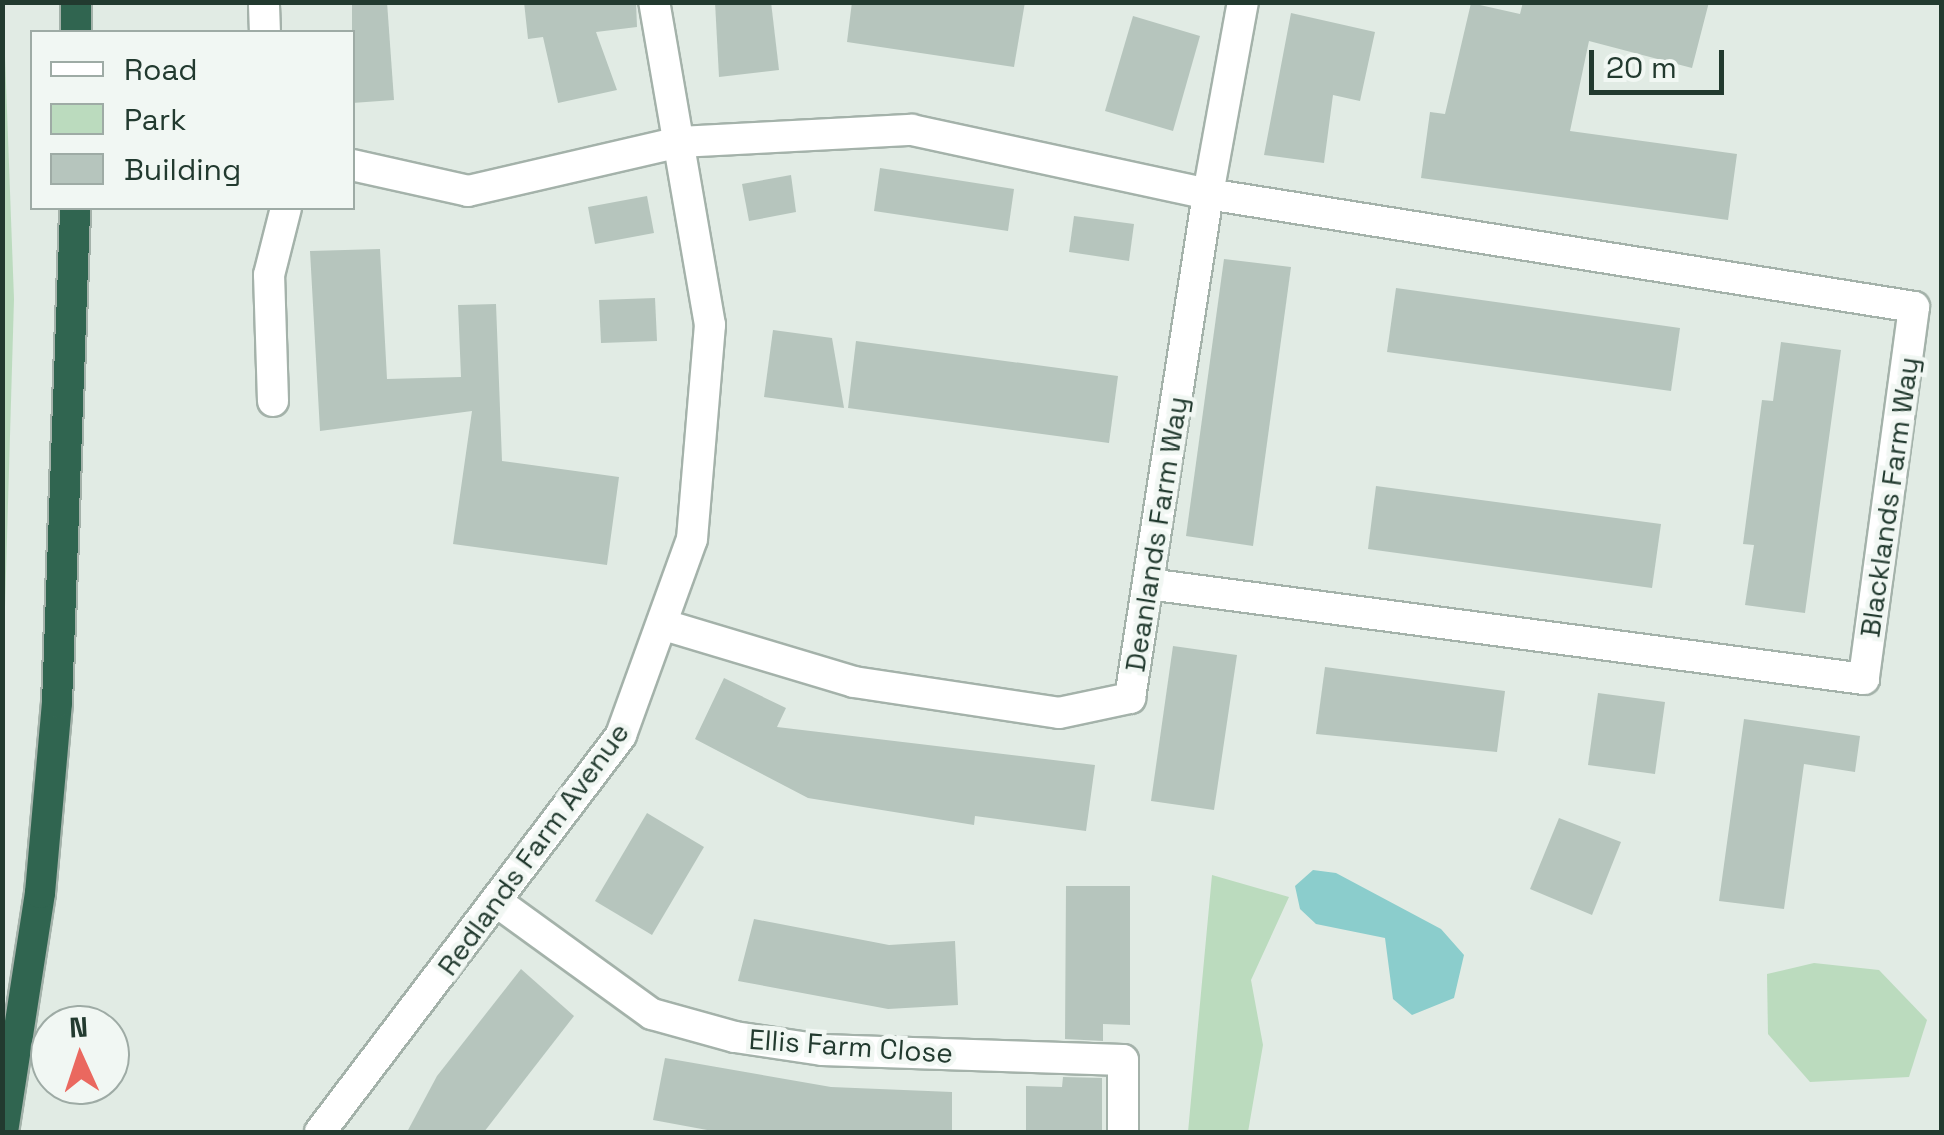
<!DOCTYPE html>
<style>
body{margin:0}
#map{position:relative;width:1944px;height:1135px;overflow:hidden;background:#e1ebe4;font-family:"Space Grotesk",sans-serif}
div>[style]{position:absolute}
.green>*{inset:0;background:#bbdbbe}
.water>*{inset:0;background:#8bcdcc}
.building>*{inset:0;background:#b6c5bd}
.roads{filter:drop-shadow(2px 0 #a4b2aa) drop-shadow(-2px 0 #a4b2aa) drop-shadow(0 2px #a4b2aa) drop-shadow(0 -2px #a4b2aa)}
.minor>*{height:30px;margin:-15px;padding:0 15px;transform-origin:15px;border-radius:15px;background:#fff}
.highway>*{height:30px;margin:-15px;padding:0 15px;transform-origin:15px;border-radius:15px;background:#306550}
span{translate:-50% -50%;white-space:nowrap;text-align:center;line-height:1.15;-webkit-text-stroke:9px #f1f7f3;paint-order:stroke}
.street-label{font-size:28px;color:#223a2f}
.frame{position:absolute;inset:0;border:5px solid #223a2f;pointer-events:none}
.legend{position:absolute;left:30px;top:30px;width:325px;height:180px;box-sizing:border-box;background:#f1f7f3;border:2px solid #9eaba5;margin:0;padding:12px 18px;list-style:none;font-size:30px;color:#223a2f}
.legend li{display:flex;align-items:center;gap:20px;height:50px}
.legend b{width:50px;border:2px solid #9eaba5}
.north{position:absolute;left:30px;top:1005px;width:100px;height:100px;box-sizing:border-box;background:#f1f7f3;border:2px solid #9eaba5;border-radius:50%;rotate:357deg;font-size:28px;font-weight:700;line-height:40px;text-align:center;color:#223a2f}
.north::after{content:'';display:block;margin:auto;width:35px;height:45px;background:#ea685f;clip-path:polygon(50% 0,100% 100%,50% 72%,0 100%)}
.scale{position:absolute;left:1589px;top:50px;width:135px;height:45px;box-sizing:border-box;border:5px solid #223a2f;border-top:0;padding-left:12px;font-size:30px;line-height:35px;white-space:nowrap;color:#223a2f;-webkit-text-stroke:8px #f1f7f3;paint-order:stroke}
</style>
<div id="map">
<div class="green">
<div style="clip-path:polygon(3px 3px,14px 299px,3px 675px,2px 3px)"></div>
<div style="clip-path:polygon(1212px 875px,1289px 897px,1251px 980px,1263px 1045px,1248px 1132px,1188px 1132px)"></div>
<div style="clip-path:polygon(1814px 963px,1879px 970px,1927px 1020px,1909px 1077px,1810px 1082px,1768px 1034px,1767px 974px)"></div>
</div>
<div class="water">
<div style="clip-path:polygon(1313px 870px,1336px 873px,1441px 929px,1464px 955px,1454px 998px,1412px 1015px,1393px 999px,1385px 938px,1316px 924px,1300px 909px,1295px 886px)"></div>
</div>
<div class="building">
<div style="clip-path:polygon(352px 2px,387px 2px,394px 100px,352px 103px)"></div>
<div style="clip-path:polygon(524px 2px,636px 2px,637px 27px,596px 32px,617px 90px,558px 103px,543px 37px,528px 39px)"></div>
<div style="clip-path:polygon(715px 2px,771px 2px,779px 70px,719px 77px)"></div>
<div style="clip-path:polygon(852px 2px,1025px 2px,1014px 67px,847px 42px)"></div>
<div style="clip-path:polygon(1523px 2px,1709px 2px,1692px 68px,1589px 41px,1570px 131px,1737px 154px,1728px 220px,1421px 178px,1430px 112px,1445px 114px,1471px 3px,1520px 14px)"></div>
<div style="clip-path:polygon(1291px 13px,1375px 32px,1360px 101px,1333px 95px,1324px 163px,1264px 155px)"></div>
<div style="clip-path:polygon(1133px 16px,1200px 36px,1173px 131px,1105px 111px)"></div>
<div style="clip-path:polygon(880px 168px,1014px 189px,1008px 231px,874px 211px)"></div>
<div style="clip-path:polygon(791px 175px,796px 212px,749px 221px,742px 184px)"></div>
<div style="clip-path:polygon(647px 196px,654px 233px,595px 244px,588px 207px)"></div>
<div style="clip-path:polygon(1074px 216px,1134px 224px,1129px 261px,1069px 252px)"></div>
<div style="clip-path:polygon(380px 249px,387px 379px,461px 377px,458px 305px,496px 304px,502px 461px,619px 477px,607px 565px,453px 544px,472px 411px,320px 431px,310px 251px)"></div>
<div style="clip-path:polygon(1224px 259px,1291px 267px,1253px 546px,1186px 536px)"></div>
<div style="clip-path:polygon(1396px 288px,1680px 328px,1671px 391px,1387px 352px)"></div>
<div style="clip-path:polygon(655px 298px,657px 341px,601px 343px,599px 300px)"></div>
<div style="clip-path:polygon(773px 330px,832px 338px,844px 408px,764px 397px)"></div>
<div style="clip-path:polygon(856px 341px,1118px 376px,1109px 443px,848px 408px)"></div>
<div style="clip-path:polygon(1781px 342px,1841px 350px,1805px 613px,1745px 605px,1754px 545px,1743px 544px,1762px 400px,1773px 401px)"></div>
<div style="clip-path:polygon(1376px 486px,1661px 524px,1652px 588px,1368px 549px)"></div>
<div style="clip-path:polygon(1173px 646px,1237px 655px,1214px 810px,1151px 801px)"></div>
<div style="clip-path:polygon(1325px 667px,1505px 691px,1497px 752px,1316px 734px)"></div>
<div style="clip-path:polygon(724px 678px,786px 708px,777px 727px,1095px 765px,1086px 831px,975px 816px,974px 825px,808px 798px,695px 739px)"></div>
<div style="clip-path:polygon(1598px 693px,1665px 702px,1655px 774px,1588px 765px)"></div>
<div style="clip-path:polygon(1744px 719px,1860px 736px,1855px 772px,1804px 764px,1784px 909px,1719px 901px)"></div>
<div style="clip-path:polygon(647px 813px,704px 847px,652px 935px,595px 901px)"></div>
<div style="clip-path:polygon(1559px 818px,1621px 842px,1592px 915px,1530px 889px)"></div>
<div style="clip-path:polygon(1066px 886px,1130px 886px,1130px 1025px,1103px 1024px,1103px 1041px,1065px 1039px)"></div>
<div style="clip-path:polygon(754px 919px,889px 945px,955px 941px,958px 1005px,888px 1009px,738px 981px)"></div>
<div style="clip-path:polygon(521px 969px,574px 1016px,484px 1132px,407px 1132px,437px 1076px)"></div>
<div style="clip-path:polygon(665px 1058px,831px 1087px,952px 1092px,952px 1132px,718px 1132px,653px 1120px)"></div>
<div style="clip-path:polygon(1063px 1077px,1102px 1078px,1102px 1132px,1026px 1132px,1026px 1086px,1062px 1087px)"></div>
</div>
<div class="roads">
<div class="minor">
<div style="left:264px;top:5px;width:27px;rotate:88deg"></div>
<div style="left:352px;top:165px;width:119px;rotate:12.6deg"></div>
<div style="left:468px;top:191px;width:218px;rotate:-13deg"></div>
<div style="left:680px;top:142px;width:232px;rotate:-3deg"></div>
<div style="left:912px;top:130px;width:303px;rotate:12.2deg"></div>
<div style="left:1208px;top:194px;width:195px;rotate:-79.7deg"></div>
<div style="left:273px;top:401px;width:126px;rotate:-91.8deg"></div>
<div style="left:269px;top:275px;width:69px;rotate:-75.8deg"></div>
<div style="left:664px;top:625px;width:198px;rotate:16.7deg"></div>
<div style="left:854px;top:682px;width:207px;rotate:8.6deg"></div>
<div style="left:1059px;top:713px;width:73px;rotate:-11.9deg"></div>
<div style="left:1130px;top:698px;width:510px;rotate:-81.2deg"></div>
<div style="left:1208px;top:194px;width:715px;rotate:9.09deg"></div>
<div style="left:1914px;top:307px;width:375px;rotate:97.7deg"></div>
<div style="left:1864px;top:679px;width:722px;rotate:-172.44deg"></div>
<div style="left:497px;top:902px;width:191px;rotate:35.9deg"></div>
<div style="left:652px;top:1014px;width:86px;rotate:15.5deg"></div>
<div style="left:735px;top:1037px;width:88px;rotate:8.5deg"></div>
<div style="left:822px;top:1050px;width:301px;rotate:1.9deg"></div>
<div style="left:1123px;top:1060px;width:72px;rotate:90deg"></div>
<div style="left:320px;top:1132px;width:498px;rotate:-52.8deg"></div>
<div style="left:621px;top:735px;width:208px;rotate:-70.1deg"></div>
<div style="left:692px;top:539px;width:215px;rotate:-85.2deg"></div>
<div style="left:710px;top:325px;width:328px;rotate:-99.8deg"></div>
</div>
<div class="highway">
<div style="left:76px;top:2px;width:30px;rotate:90deg"></div>
<div style="left:3px;top:1132px;width:242px;rotate:-81.2deg"></div>
<div style="left:40px;top:893px;width:191px;rotate:-84.9deg"></div>
<div style="left:57px;top:703px;width:495px;rotate:-87.9deg"></div>
</div>
</div>
<div class="street-label">
<span style="left:1889px;top:497px;rotate:-82deg">Blacklands Farm Way</span>
<span style="left:1156px;top:534px;rotate:-81deg">Deanlands Farm Way</span>
<span style="left:533px;top:849px;rotate:-54deg">Redlands Farm Avenue</span>
<span style="left:851px;top:1046px;rotate:4deg">Ellis Farm Close</span>
</div>
<div class="frame"></div>
<ul class="legend">
<li><b style="height:12px;background:#fff"></b>Road</li>
<li><b style="height:28px;background:#bbdbbe"></b>Park</li>
<li><b style="height:28px;background:#b6c5bd"></b>Building</li>
</ul>
<div class="north">N</div>
<div class="scale">20 m</div>
</div>
